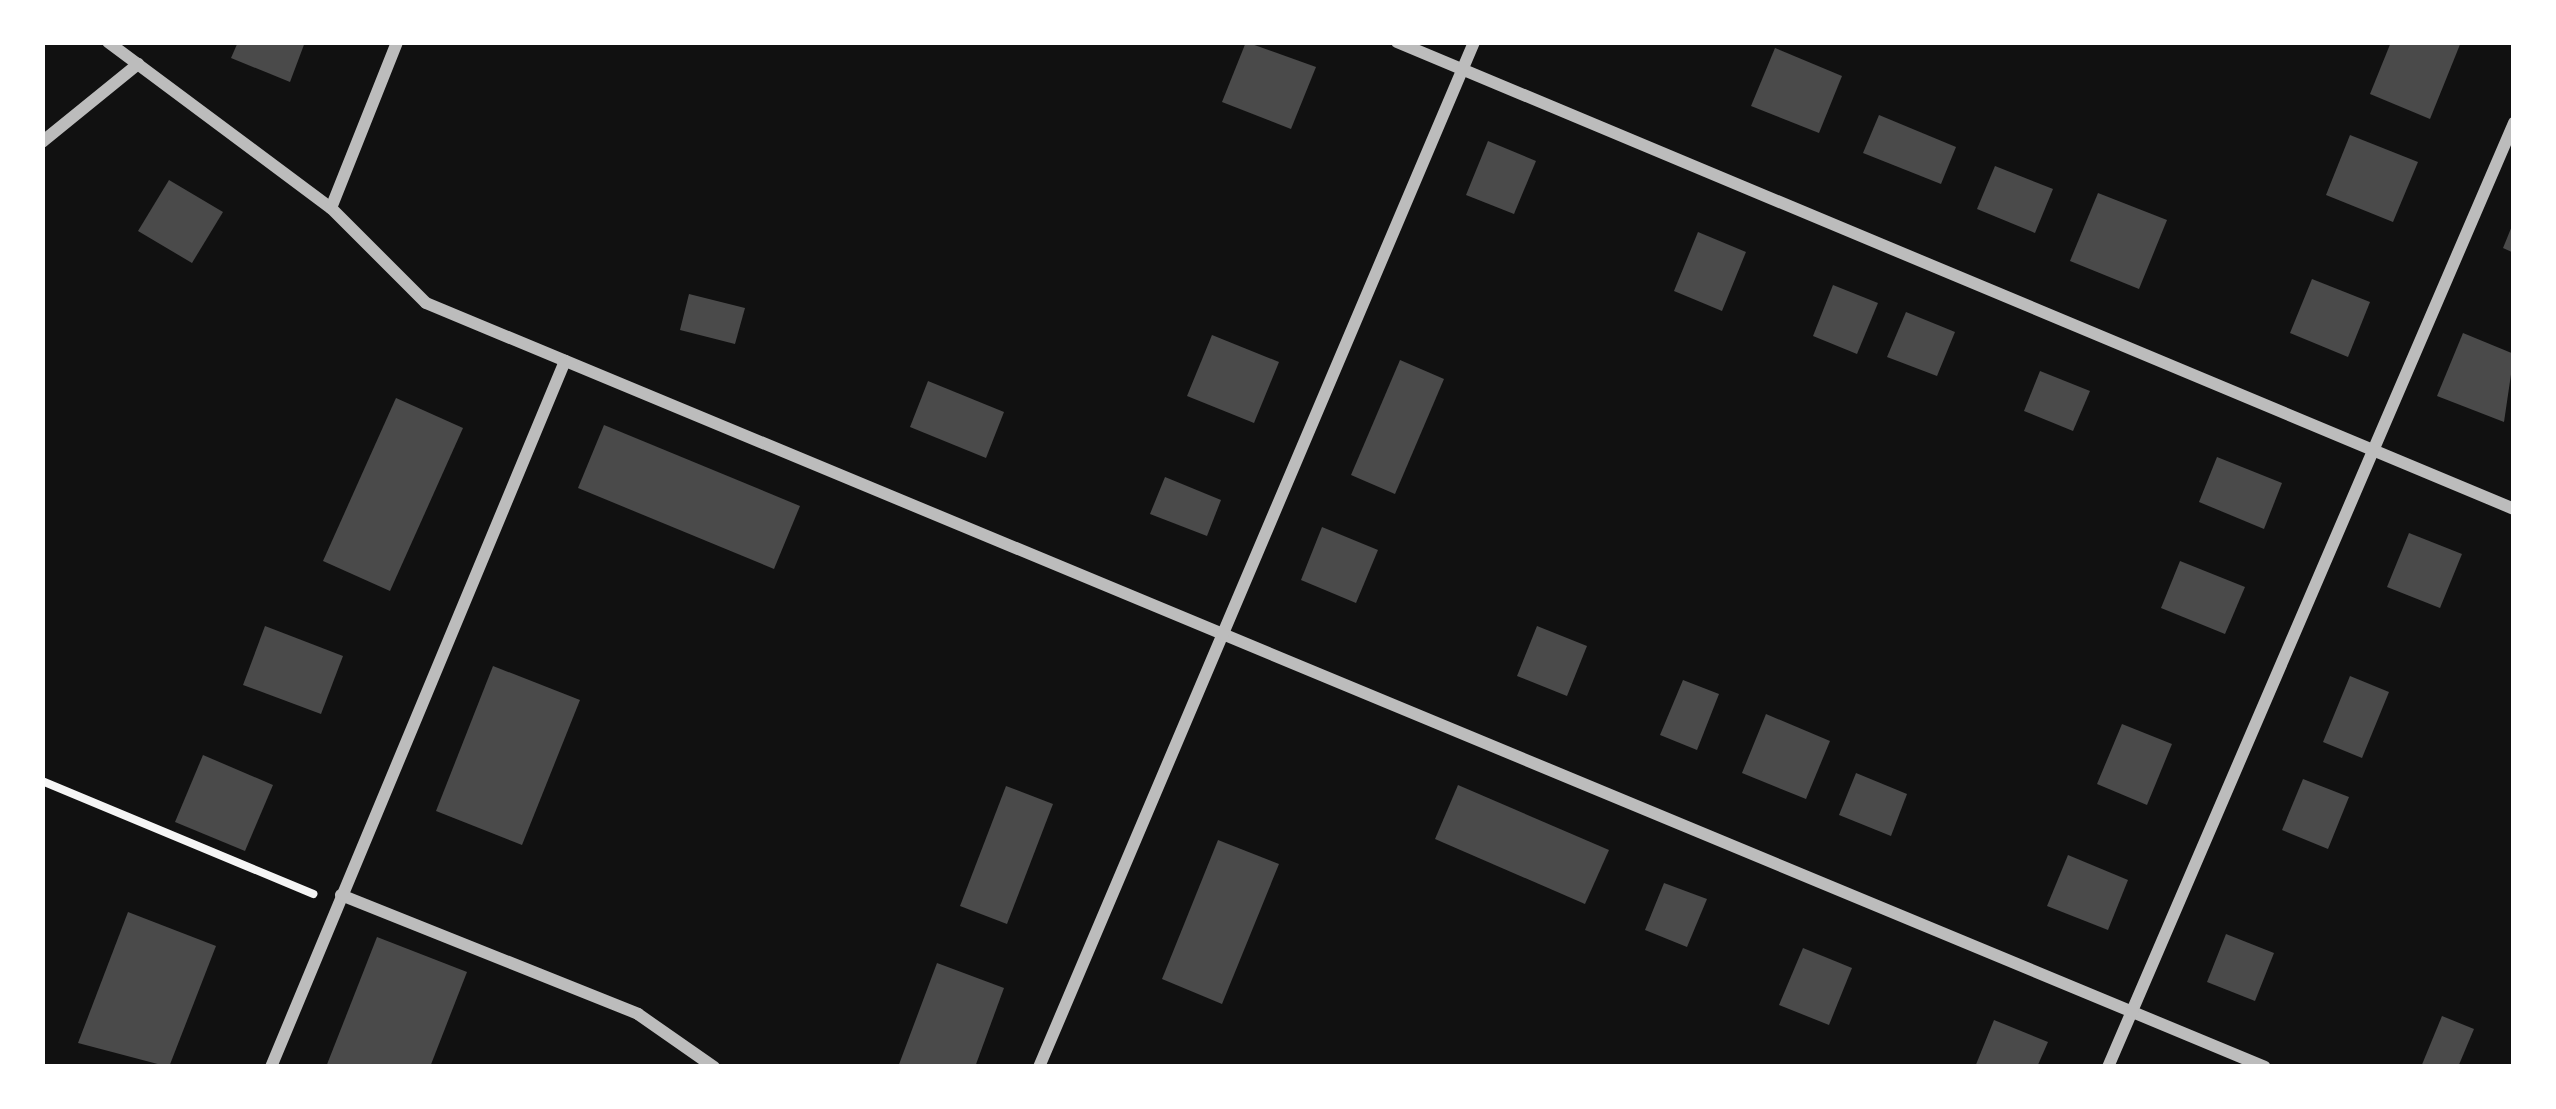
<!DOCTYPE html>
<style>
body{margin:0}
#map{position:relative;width:2556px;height:1109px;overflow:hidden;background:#111;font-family:"Crimson Pro",serif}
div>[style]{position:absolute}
.building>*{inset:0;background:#4a4a4a}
.path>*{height:8px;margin:-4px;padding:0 4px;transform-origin:4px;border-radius:4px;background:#f5f5f5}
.minor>*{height:12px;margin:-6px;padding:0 6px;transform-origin:6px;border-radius:6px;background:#bcbcbc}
span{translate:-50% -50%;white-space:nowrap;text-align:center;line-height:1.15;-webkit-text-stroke:12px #fff;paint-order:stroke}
.frame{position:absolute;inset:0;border:45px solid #fff;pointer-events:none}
</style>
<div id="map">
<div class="building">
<div style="clip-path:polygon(238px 42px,305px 42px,290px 82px,231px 58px)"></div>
<div style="clip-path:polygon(1246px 42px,1316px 67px,1291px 129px,1222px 102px)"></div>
<div style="clip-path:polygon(2391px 42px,2461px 42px,2430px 119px,2370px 94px)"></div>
<div style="clip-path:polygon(1775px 48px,1842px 76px,1819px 133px,1751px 106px)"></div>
<div style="clip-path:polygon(1879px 115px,1956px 147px,1941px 184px,1863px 153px)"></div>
<div style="clip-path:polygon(2350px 135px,2418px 162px,2393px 222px,2326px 195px)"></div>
<div style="clip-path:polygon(1488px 141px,1536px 161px,1514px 214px,1466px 195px)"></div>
<div style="clip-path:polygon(1995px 166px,2053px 189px,2035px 233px,1977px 209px)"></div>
<div style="clip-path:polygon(169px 180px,223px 212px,192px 263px,138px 231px)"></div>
<div style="clip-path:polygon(2098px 193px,2167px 220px,2139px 289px,2070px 261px)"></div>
<div style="clip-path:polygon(2514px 221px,2514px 253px,2503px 248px)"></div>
<div style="clip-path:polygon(1698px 232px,1746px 252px,1722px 311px,1674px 291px)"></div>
<div style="clip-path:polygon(2312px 279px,2370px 302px,2348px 357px,2290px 333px)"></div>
<div style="clip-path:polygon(1833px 285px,1878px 303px,1857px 354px,1813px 336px)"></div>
<div style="clip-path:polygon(689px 294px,745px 308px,735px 344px,680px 330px)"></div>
<div style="clip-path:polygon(1906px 312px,1955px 332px,1937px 376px,1887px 357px)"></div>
<div style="clip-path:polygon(2463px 333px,2514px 354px,2504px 422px,2437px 396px)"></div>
<div style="clip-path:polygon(1212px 335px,1279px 362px,1254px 423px,1187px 396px)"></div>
<div style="clip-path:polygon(1400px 360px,1444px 379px,1395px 494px,1351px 475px)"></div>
<div style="clip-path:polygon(2040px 371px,2090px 391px,2073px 431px,2024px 411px)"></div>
<div style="clip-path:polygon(928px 381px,1004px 412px,986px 458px,910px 427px)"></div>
<div style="clip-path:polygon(396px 398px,463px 428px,390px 591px,323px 561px)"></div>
<div style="clip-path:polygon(604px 425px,800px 506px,774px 569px,578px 488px)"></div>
<div style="clip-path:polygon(2217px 457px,2282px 483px,2264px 529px,2199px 502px)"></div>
<div style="clip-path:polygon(1165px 477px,1221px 500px,1207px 536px,1150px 514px)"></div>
<div style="clip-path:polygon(1322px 527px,1378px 550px,1356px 603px,1301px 580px)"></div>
<div style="clip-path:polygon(2409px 533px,2462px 554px,2440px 608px,2387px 587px)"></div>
<div style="clip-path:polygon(2180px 561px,2245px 587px,2225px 634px,2161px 608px)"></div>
<div style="clip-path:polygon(265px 626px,343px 656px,321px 714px,243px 685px)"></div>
<div style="clip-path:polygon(1537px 626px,1587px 646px,1567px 696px,1517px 676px)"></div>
<div style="clip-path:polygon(493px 666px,580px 700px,522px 845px,436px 811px)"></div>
<div style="clip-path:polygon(2350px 676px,2389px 692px,2362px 758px,2323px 742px)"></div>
<div style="clip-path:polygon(1683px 680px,1719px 694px,1697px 750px,1660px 735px)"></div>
<div style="clip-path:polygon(1766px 714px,1830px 741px,1806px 799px,1742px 773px)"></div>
<div style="clip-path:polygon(2122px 724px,2172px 744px,2147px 805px,2097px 784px)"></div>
<div style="clip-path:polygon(203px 755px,273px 785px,245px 851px,175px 822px)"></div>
<div style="clip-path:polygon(1856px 773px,1907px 794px,1891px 836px,1839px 815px)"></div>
<div style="clip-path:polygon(2303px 779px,2349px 797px,2328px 849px,2282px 830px)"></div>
<div style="clip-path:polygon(1458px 785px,1609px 850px,1585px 904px,1435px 839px)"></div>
<div style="clip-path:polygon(1006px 786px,1053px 804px,1007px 924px,960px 906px)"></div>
<div style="clip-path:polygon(1218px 840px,1279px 864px,1222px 1004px,1162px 979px)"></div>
<div style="clip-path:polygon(2068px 855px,2128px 880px,2108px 930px,2047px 906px)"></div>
<div style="clip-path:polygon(1664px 883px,1707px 899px,1687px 947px,1645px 930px)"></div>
<div style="clip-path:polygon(128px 912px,216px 946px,169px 1067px,78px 1043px)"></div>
<div style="clip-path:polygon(2226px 934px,2274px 953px,2255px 1001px,2207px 982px)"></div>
<div style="clip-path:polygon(377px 937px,467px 972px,430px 1067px,326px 1067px)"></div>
<div style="clip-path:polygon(1803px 948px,1852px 968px,1829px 1025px,1779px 1005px)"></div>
<div style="clip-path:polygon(937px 963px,1004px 988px,975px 1067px,898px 1067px)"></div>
<div style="clip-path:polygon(2442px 1016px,2474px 1029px,2458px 1067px,2421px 1067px)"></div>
<div style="clip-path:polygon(1994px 1020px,2048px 1042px,2037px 1067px,1975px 1067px)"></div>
</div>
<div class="path">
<div style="left:42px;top:781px;width:294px;rotate:22.6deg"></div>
</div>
<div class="minor">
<div style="left:108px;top:42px;width:278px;rotate:36.7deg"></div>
<div style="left:331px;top:208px;width:134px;rotate:45deg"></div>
<div style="left:426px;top:303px;width:1991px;rotate:22.56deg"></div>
<div style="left:1397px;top:42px;width:1211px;rotate:22.69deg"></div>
<div style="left:42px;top:142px;width:124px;rotate:-39.1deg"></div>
<div style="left:331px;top:208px;width:179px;rotate:-68.3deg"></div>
<div style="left:341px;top:895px;width:320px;rotate:21.8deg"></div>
<div style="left:638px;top:1014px;width:93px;rotate:34.9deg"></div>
<div style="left:271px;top:1067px;width:765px;rotate:-67.39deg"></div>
<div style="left:1039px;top:1067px;width:1113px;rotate:-67deg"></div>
<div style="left:2108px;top:1067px;width:1028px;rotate:-66.73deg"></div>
</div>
<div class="frame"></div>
</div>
